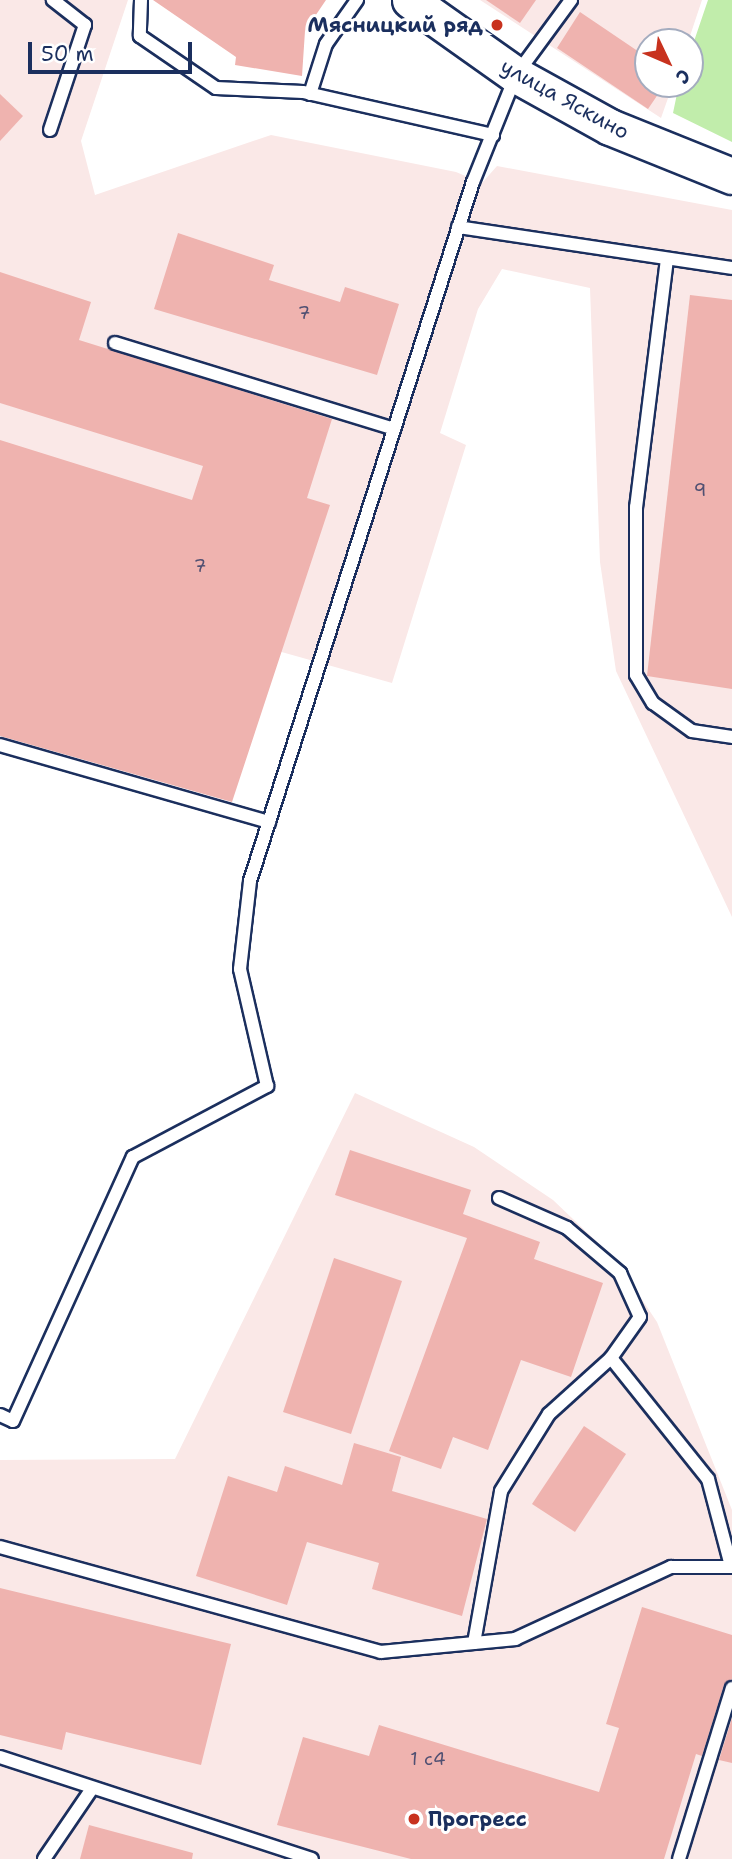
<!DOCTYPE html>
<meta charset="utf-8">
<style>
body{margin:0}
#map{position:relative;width:732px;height:1859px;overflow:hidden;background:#fff;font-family:"Shantell Sans",sans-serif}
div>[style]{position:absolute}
.built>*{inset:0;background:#fae8e7}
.green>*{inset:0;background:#c1edab}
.building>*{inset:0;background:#efb3af}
.roads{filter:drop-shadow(2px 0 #1b2f5e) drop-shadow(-2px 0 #1b2f5e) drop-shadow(0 2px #1b2f5e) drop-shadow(0 -2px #1b2f5e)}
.lane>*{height:12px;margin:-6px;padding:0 6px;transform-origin:6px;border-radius:6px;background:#fff}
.secondary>*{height:35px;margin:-17.5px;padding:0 17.5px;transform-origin:17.5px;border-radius:17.5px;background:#fff}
.dots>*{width:19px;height:19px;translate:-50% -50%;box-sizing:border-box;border:4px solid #fff;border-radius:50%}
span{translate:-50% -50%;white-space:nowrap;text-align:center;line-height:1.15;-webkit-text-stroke:6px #fff;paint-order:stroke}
.number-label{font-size:18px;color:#505072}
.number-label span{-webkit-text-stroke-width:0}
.poi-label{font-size:21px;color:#1b2f5e;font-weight:700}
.right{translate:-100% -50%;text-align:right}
.left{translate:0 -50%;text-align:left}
.street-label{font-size:21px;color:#1b2f5e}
.north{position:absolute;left:634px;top:28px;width:70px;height:70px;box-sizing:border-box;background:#fff;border:2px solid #a4acbf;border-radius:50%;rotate:134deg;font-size:19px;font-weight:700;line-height:28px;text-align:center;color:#1b2f5e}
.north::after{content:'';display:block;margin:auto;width:24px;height:32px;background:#c8321e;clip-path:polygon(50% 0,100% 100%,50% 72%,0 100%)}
.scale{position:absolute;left:28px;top:42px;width:164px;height:32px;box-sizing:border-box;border:4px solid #1b2f5e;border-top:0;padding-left:9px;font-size:21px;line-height:24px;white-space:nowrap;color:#1b2f5e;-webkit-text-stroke:5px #fff;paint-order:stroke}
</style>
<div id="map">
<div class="built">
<div style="clip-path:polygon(0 0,128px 0,81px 141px,95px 195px,271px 135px,456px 172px,482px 183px,497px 166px,732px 210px,732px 917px,616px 671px,600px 562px,590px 288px,502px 269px,478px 309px,440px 433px,466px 445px,392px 683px,278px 651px,0 539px)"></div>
<div style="clip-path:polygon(480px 0,702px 0,688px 42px,648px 42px,648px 84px,673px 84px,661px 118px)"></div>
<div style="clip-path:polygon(355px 1093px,474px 1147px,553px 1200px,615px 1259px,657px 1322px,732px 1510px,732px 1859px,0 1859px,0 1460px,175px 1459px)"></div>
</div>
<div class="green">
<div style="clip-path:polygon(708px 0,732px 0,732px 142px,673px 113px,679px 84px,690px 84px,690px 53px)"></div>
</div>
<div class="building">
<div style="clip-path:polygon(153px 0,326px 0,305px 31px,302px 76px,235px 65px,236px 57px)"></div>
<div style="clip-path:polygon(486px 0,536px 0,520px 23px)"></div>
<div style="clip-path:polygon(580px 12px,648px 58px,648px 84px,665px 84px,648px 109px,557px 48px)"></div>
<div style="clip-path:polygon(0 94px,23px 116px,0 141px)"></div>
<div style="clip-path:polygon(178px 233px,274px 265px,269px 280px,340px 302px,345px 287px,399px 304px,377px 375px,154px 309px)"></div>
<div style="clip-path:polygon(0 272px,91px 302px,79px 340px,332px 419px,307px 498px,330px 505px,232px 802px,0 736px,0 440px,192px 500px,203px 466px,0 403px)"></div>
<div style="clip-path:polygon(690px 295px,732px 300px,732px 689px,647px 676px)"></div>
<div style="clip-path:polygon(350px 1150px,471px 1190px,463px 1214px,540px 1242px,534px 1259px,603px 1283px,571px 1377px,521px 1360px,488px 1450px,453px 1437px,441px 1469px,389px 1451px,467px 1238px,335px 1195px)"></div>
<div style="clip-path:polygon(334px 1258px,402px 1281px,351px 1434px,283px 1412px)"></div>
<div style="clip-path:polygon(584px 1426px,626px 1454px,575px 1532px,532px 1504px)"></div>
<div style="clip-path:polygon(354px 1443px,401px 1457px,392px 1491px,487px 1519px,462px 1616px,372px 1589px,379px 1563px,307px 1542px,287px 1605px,196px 1576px,228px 1476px,277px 1492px,285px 1466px,342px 1485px)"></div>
<div style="clip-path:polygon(0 1588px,231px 1644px,201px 1765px,66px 1732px,62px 1750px,0 1735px)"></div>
<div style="clip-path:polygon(642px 1607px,732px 1635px,732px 1679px,724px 1685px,702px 1756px,696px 1754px,664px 1859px,411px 1859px,277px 1825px,303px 1737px,369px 1756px,379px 1725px,599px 1792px,619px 1728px,606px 1724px)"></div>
<div style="clip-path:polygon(732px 1718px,732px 1763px,719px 1760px)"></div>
<div style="clip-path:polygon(89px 1825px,193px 1853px,192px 1859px,80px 1859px)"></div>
</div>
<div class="roads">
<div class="lane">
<div style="left:141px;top:0;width:36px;rotate:92deg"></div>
<div style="left:140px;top:36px;width:92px;rotate:34.4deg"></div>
<div style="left:216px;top:88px;width:87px;rotate:2.6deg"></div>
<div style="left:303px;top:92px;width:195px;rotate:12.8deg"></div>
<div style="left:310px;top:94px;width:52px;rotate:-72.3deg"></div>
<div style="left:326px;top:44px;width:54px;rotate:-54.8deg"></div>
<div style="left:50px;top:130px;width:111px;rotate:-71.6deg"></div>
<div style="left:85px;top:25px;width:41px;rotate:-142deg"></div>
<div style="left:458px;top:227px;width:277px;rotate:8.5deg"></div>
<div style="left:667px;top:259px;width:250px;rotate:97.1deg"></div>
<div style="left:636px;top:507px;width:168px;rotate:90deg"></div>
<div style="left:636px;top:675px;width:33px;rotate:59deg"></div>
<div style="left:653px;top:703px;width:48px;rotate:35.7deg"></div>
<div style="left:692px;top:731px;width:40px;rotate:8.5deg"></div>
<div style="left:115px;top:343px;width:292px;rotate:17.1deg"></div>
<div style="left:0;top:745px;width:280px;rotate:16deg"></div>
<div style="left:499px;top:1198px;width:74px;rotate:23.8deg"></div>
<div style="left:567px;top:1228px;width:70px;rotate:40.3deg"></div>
<div style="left:620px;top:1273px;width:48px;rotate:65.6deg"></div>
<div style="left:640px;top:1317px;width:50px;rotate:125.3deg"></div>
<div style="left:611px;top:1358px;width:155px;rotate:51.3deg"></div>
<div style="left:708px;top:1479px;width:90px;rotate:75.2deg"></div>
<div style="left:0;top:1415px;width:14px;rotate:25deg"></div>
<div style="left:13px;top:1421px;width:290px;rotate:-65.6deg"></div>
<div style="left:133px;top:1157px;width:152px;rotate:-27.9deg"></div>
<div style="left:267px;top:1086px;width:120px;rotate:-103deg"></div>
<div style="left:240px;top:969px;width:89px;rotate:-83.5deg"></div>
<div style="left:250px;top:881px;width:734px;rotate:-72.31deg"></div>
<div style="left:473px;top:182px;width:115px;rotate:-68.1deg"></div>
<div style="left:516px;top:75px;width:93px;rotate:-53.7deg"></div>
<div style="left:0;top:1547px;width:395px;rotate:15.4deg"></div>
<div style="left:381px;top:1652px;width:135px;rotate:-5.5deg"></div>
<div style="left:515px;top:1639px;width:172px;rotate:-24.8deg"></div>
<div style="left:671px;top:1567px;width:61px"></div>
<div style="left:474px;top:1643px;width:154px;rotate:-79.9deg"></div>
<div style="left:501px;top:1491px;width:91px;rotate:-58.1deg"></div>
<div style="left:549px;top:1414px;width:84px;rotate:-42.1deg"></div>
<div style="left:0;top:1757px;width:328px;rotate:18.1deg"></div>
<div style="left:44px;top:1859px;width:83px;rotate:-55.7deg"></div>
<div style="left:679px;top:1859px;width:179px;rotate:-72.8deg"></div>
</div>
<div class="secondary">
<div style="left:410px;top:0;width:130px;rotate:35.3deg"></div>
<div style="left:516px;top:75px;width:107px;rotate:29deg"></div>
<div style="left:610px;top:127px;width:131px;rotate:21.9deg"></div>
</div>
</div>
<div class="dots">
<div style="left:497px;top:25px;background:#c8321e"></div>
<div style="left:414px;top:1819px;background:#c8321e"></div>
</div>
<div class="number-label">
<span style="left:304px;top:313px">7</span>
<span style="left:700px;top:490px">9</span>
<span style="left:200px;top:566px">7</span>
<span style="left:428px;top:1759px">1 с4</span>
</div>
<div class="poi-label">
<span class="right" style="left:483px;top:25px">Мясницкий ряд</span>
<span class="left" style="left:428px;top:1819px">Прогресс</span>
</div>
<div class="street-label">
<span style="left:565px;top:99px;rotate:29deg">улица Яскино</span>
</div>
<div class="north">С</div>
<div class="scale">50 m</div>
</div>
